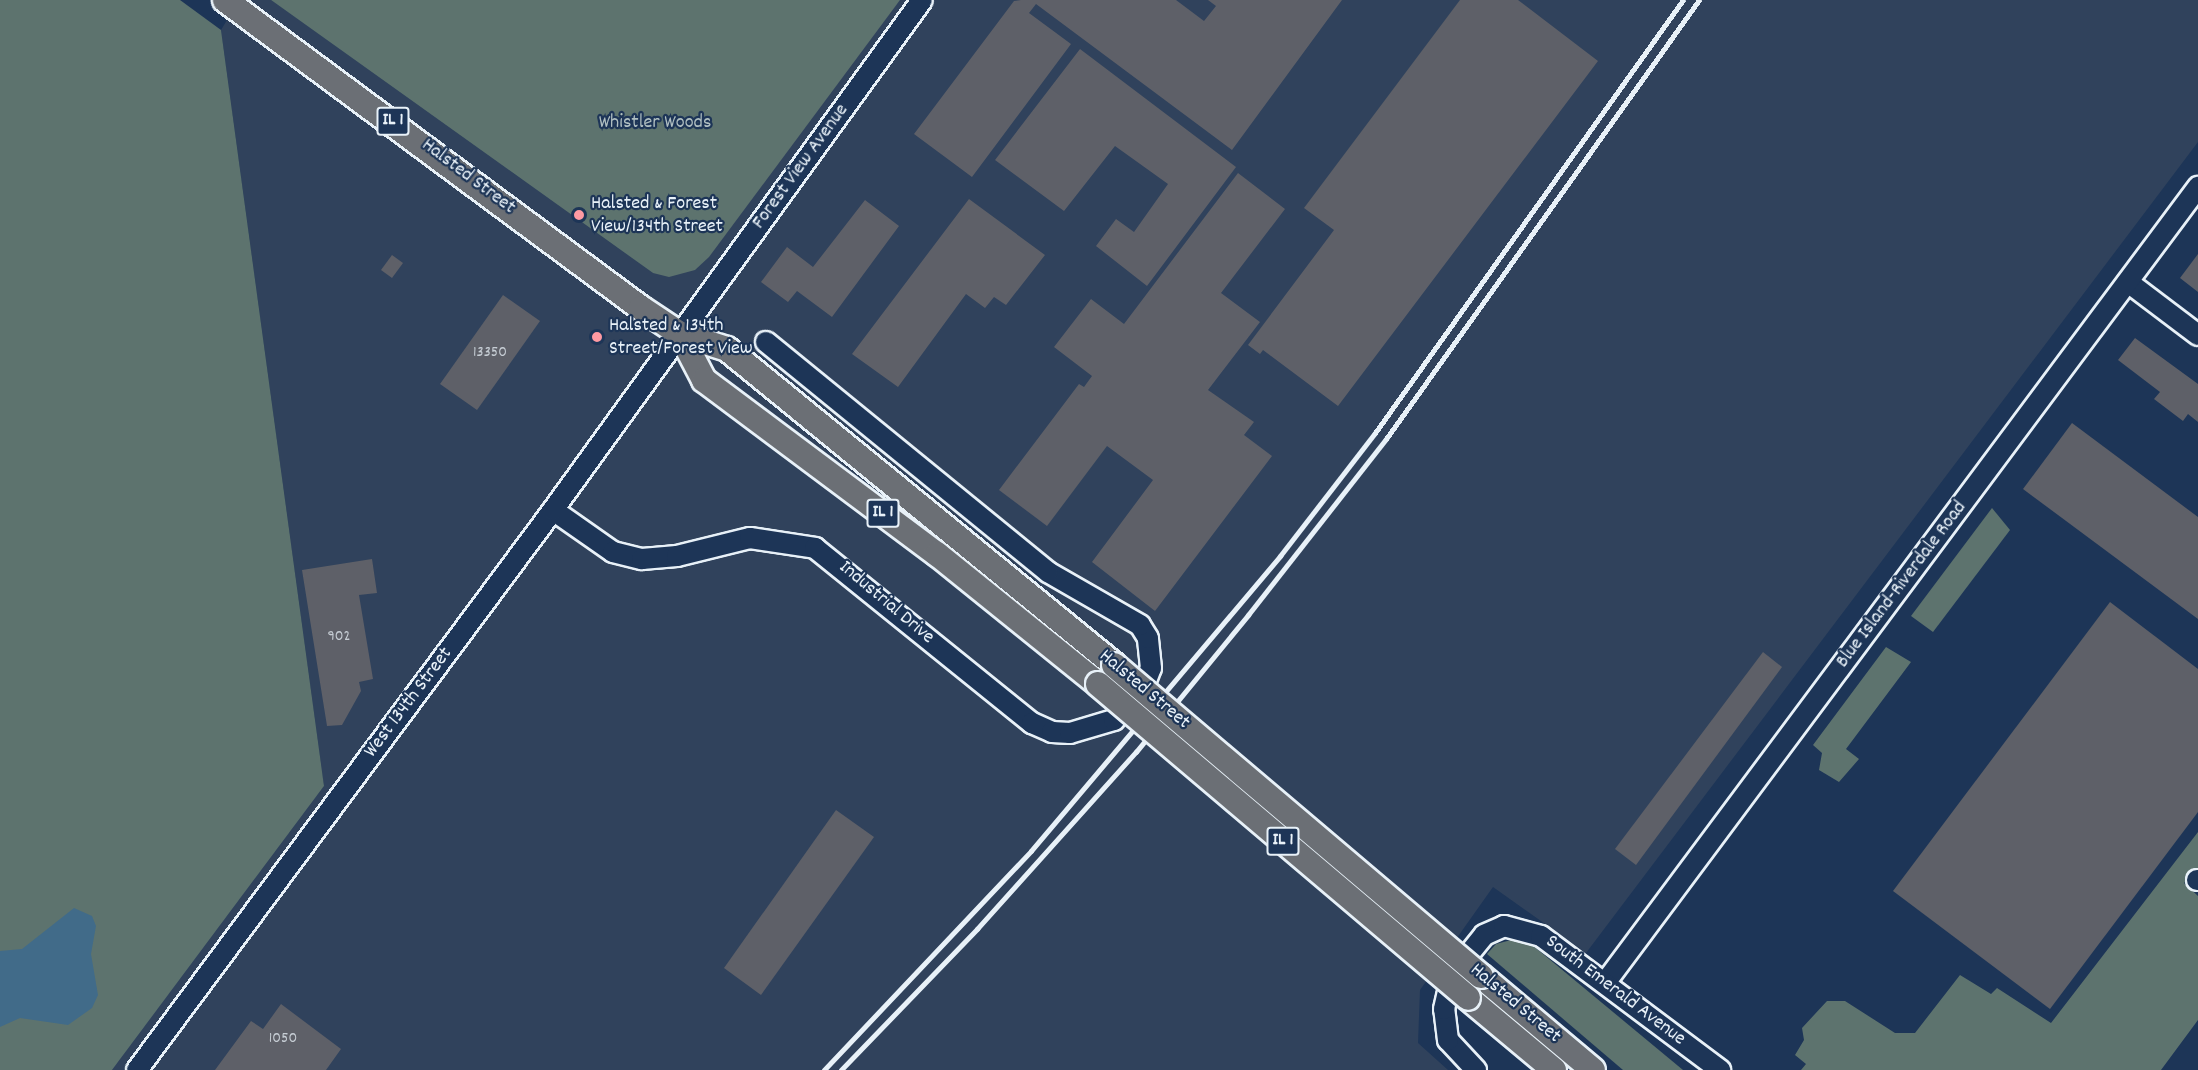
<!DOCTYPE html>
<style>
body{margin:0}
#map{position:relative;width:2198px;height:1070px;overflow:hidden;background:#1d3557;font-family:Dekko,sans-serif}
div>[style]{position:absolute}
.built>*{inset:0;background:#30425c}
.green>*{inset:0;background:#5d736e}
.water>*{inset:0;background:#416b89}
.building>*{inset:0;background:#5e6068}
.roads{filter:drop-shadow(2px 0 #e8f1f8) drop-shadow(-2px 0 #e8f1f8) drop-shadow(0 2px #e8f1f8) drop-shadow(0 -2px #e8f1f8)}
.minor>*{height:20px;margin:-10px;padding:0 10px;transform-origin:10px;border-radius:10px;background:#1d3557}
.major>*{height:24px;margin:-12px;padding:0 12px;transform-origin:12px;border-radius:12px;background:#6b6f75}
.rail>*{height:4.5px;margin:-2.25px;padding:0 2.25px;transform-origin:2.25px;border-radius:2.25px;background:#e8f1f8}
.bridges{filter:drop-shadow(2px 0 #e8f1f8) drop-shadow(-2px 0 #e8f1f8) drop-shadow(0 2px #e8f1f8) drop-shadow(0 -2px #e8f1f8)}
.major-bridge>*{height:24px;margin:-12px;padding:0 12px;transform-origin:12px;border-radius:12px;background:#6b6f75}
.dots>*{width:16px;height:16px;translate:-50% -50%;box-sizing:border-box;border:3px solid #1d3557;border-radius:50%}
span{translate:-50% -50%;white-space:nowrap;text-align:center;line-height:1.15;-webkit-text-stroke:4.5px #1d3557;paint-order:stroke}
.number-label{font-size:16px;color:#c6cdd4}
.number-label span{-webkit-text-stroke-width:0}
.shield-label span{padding:2px 4px;background:#1d3557;border:2px solid;border-radius:4px;-webkit-text-stroke-width:0}
.shield-label{font-size:18px;color:#e8f1f8;font-weight:700}
.park-label{font-size:20px;color:#b0bfc1}
.street-label{font-size:20px;color:#e8f1f8}
.poi-label{font-size:20px;color:#e8f1f8}
.left{translate:0 -50%;text-align:left}
</style>
<div id="map">
<div class="built">
<div style="clip-path:polygon(239px 0,271px 0,653px 273px,900px 0,2198px 0,2198px 142px,1586px 953px,1493px 887px,1420px 990px,1418px 1043px,1448px 1070px,112px 1070px,324px 786px,221px 30px)"></div>
</div>
<div class="green">
<div style="clip-path:polygon(0 0,180px 0,221px 30px,324px 786px,112px 1070px,0 1070px)"></div>
<div style="clip-path:polygon(271px 0,900px 0,709px 257px,695px 270px,669px 277px,653px 273px)"></div>
<div style="clip-path:polygon(1992px 508px,2010px 530px,1933px 632px,1911px 616px)"></div>
<div style="clip-path:polygon(1886px 647px,1911px 662px,1846px 749px,1859px 759px,1839px 782px,1819px 770px,1822px 753px,1813px 745px)"></div>
<div style="clip-path:polygon(2198px 832px,2198px 869px,2184px 883px,2198px 896px,2198px 1020px,2161px 1070px,1801px 1070px,1806px 1064px,1795px 1055px,1804px 1040px,1802px 1028px,1827px 1001px,1845px 1001px,1895px 1033px,1915px 1033px,1960px 975px,1991px 994px,1997px 988px,2051px 1023px)"></div>
<div style="clip-path:polygon(1511px 940px,1531px 944px,1683px 1070px,1623px 1070px,1487px 954px,1496px 944px)"></div>
</div>
<div class="water">
<div style="clip-path:polygon(74px 908px,92px 916px,96px 926px,91px 954px,98px 995px,92px 1008px,68px 1025px,20px 1018px,0 1027px,0 951px,22px 949px)"></div>
</div>
<div class="building">
<div style="clip-path:polygon(1021px 0,1176px 0,1204px 21px,1216px 6px,1208px 0,1342px 0,1232px 150px,1036px 4px,1029px 13px,1071px 44px,972px 177px,914px 134px,1014px 1px)"></div>
<div style="clip-path:polygon(1460px 0,1518px 0,1598px 61px,1338px 406px,1263px 350px,1260px 354px,1248px 345px,1334px 230px,1304px 208px)"></div>
<div style="clip-path:polygon(1080px 49px,1236px 167px,1147px 286px,1096px 246px,1116px 219px,1134px 232px,1168px 184px,1115px 146px,1064px 211px,995px 160px)"></div>
<div style="clip-path:polygon(1238px 173px,1285px 209px,1221px 293px,1260px 322px,1208px 390px,1254px 422px,1244px 435px,1272px 456px,1155px 611px,1092px 562px,1153px 480px,1107px 446px,1047px 526px,999px 490px,1079px 384px,1084px 387px,1092px 376px,1054px 347px,1091px 299px,1124px 324px)"></div>
<div style="clip-path:polygon(969px 199px,1045px 255px,1006px 305px,994px 297px,985px 308px,966px 294px,898px 387px,852px 354px)"></div>
<div style="clip-path:polygon(865px 200px,899px 226px,832px 317px,797px 291px,788px 302px,761px 282px,787px 247px,813px 267px)"></div>
<div style="clip-path:polygon(2198px 254px,2198px 292px,2180px 278px)"></div>
<div style="clip-path:polygon(392px 255px,403px 263px,392px 278px,381px 270px)"></div>
<div style="clip-path:polygon(503px 295px,540px 321px,477px 410px,440px 384px)"></div>
<div style="clip-path:polygon(2135px 338px,2198px 384px,2198px 422px,2188px 414px,2183px 421px,2154px 399px,2160px 392px,2118px 360px)"></div>
<div style="clip-path:polygon(2072px 423px,2198px 517px,2198px 619px,2023px 489px)"></div>
<div style="clip-path:polygon(372px 559px,377px 593px,359px 595px,373px 679px,359px 682px,361px 691px,342px 725px,327px 726px,302px 570px)"></div>
<div style="clip-path:polygon(2110px 602px,2198px 669px,2198px 812px,2050px 1009px,1893px 891px)"></div>
<div style="clip-path:polygon(1763px 652px,1782px 667px,1636px 865px,1615px 849px)"></div>
<div style="clip-path:polygon(836px 810px,874px 837px,761px 995px,724px 968px)"></div>
<div style="clip-path:polygon(281px 1004px,341px 1049px,326px 1070px,215px 1070px,251px 1021px,263px 1029px)"></div>
</div>
<div class="roads">
<div class="minor">
<div style="left:2128px;top:282px;width:88px;rotate:37.1deg"></div>
<div style="left:553px;top:510px;width:73px;rotate:35deg"></div>
<div style="left:613px;top:552px;width:30px;rotate:14deg"></div>
<div style="left:642px;top:559px;width:35px;rotate:-5deg"></div>
<div style="left:677px;top:556px;width:75px;rotate:-13.9deg"></div>
<div style="left:750px;top:538px;width:66px;rotate:8.7deg"></div>
<div style="left:815px;top:548px;width:279px;rotate:38.9deg"></div>
<div style="left:1032px;top:723px;width:22px;rotate:24deg"></div>
<div style="left:1052px;top:732px;width:18px;rotate:3deg"></div>
<div style="left:1070px;top:733px;width:46px;rotate:-16.5deg"></div>
<div style="left:1114px;top:720px;width:45px;rotate:-48.6deg"></div>
<div style="left:1144px;top:686px;width:19px;rotate:-69deg"></div>
<div style="left:1151px;top:668px;width:30px;rotate:-96deg"></div>
<div style="left:1148px;top:638px;width:15px;rotate:-122deg"></div>
<div style="left:1140px;top:625px;width:106px;rotate:-150.1deg"></div>
<div style="left:1048px;top:572px;width:364px;rotate:-140.8deg"></div>
<div style="left:2197px;top:880px;width:1px"></div>
<div style="left:1605px;top:983px;width:993px;rotate:-53.31deg"></div>
<div style="left:137px;top:1070px;width:698px;rotate:-53.39deg"></div>
<div style="left:553px;top:510px;width:629px;rotate:-54.11deg"></div>
<div style="left:1476px;top:1070px;width:41px;rotate:-133deg"></div>
<div style="left:1448px;top:1040px;width:31px;rotate:-97deg"></div>
<div style="left:1444px;top:1009px;width:23px;rotate:-77deg"></div>
<div style="left:1449px;top:987px;width:31px;rotate:-61deg"></div>
<div style="left:1464px;top:960px;width:32px;rotate:-51deg"></div>
<div style="left:1484px;top:935px;width:22px;rotate:-24deg"></div>
<div style="left:1504px;top:926px;width:38px;rotate:15deg"></div>
<div style="left:1541px;top:936px;width:224px;rotate:36.8deg"></div>
</div>
<div class="major">
<div style="left:225px;top:0;width:518px;rotate:36.52deg"></div>
<div style="left:641px;top:308px;width:47px;rotate:33.7deg"></div>
<div style="left:680px;top:334px;width:49px;rotate:17.7deg"></div>
<div style="left:727px;top:349px;width:500px;rotate:39.2deg"></div>
<div style="left:680px;top:334px;width:52px;rotate:62.4deg"></div>
<div style="left:704px;top:380px;width:291px;rotate:36.8deg"></div>
<div style="left:937px;top:554px;width:207px;rotate:38.9deg"></div>
<div style="left:1481px;top:976px;width:146px;rotate:40deg"></div>
<div style="left:1468px;top:998px;width:112px;rotate:39.9deg"></div>
</div>
</div>
<div class="rail">
<div style="left:824px;top:1070px;width:301px;rotate:-46.6deg"></div>
<div style="left:1031px;top:851px;width:386px;rotate:-49.8deg"></div>
<div style="left:1280px;top:556px;width:155px;rotate:-52.3deg"></div>
<div style="left:1375px;top:433px;width:531px;rotate:-54.58deg"></div>
<div style="left:841px;top:1070px;width:196px;rotate:-46deg"></div>
<div style="left:977px;top:929px;width:238px;rotate:-48.1deg"></div>
<div style="left:1136px;top:752px;width:177px;rotate:-50.7deg"></div>
<div style="left:1248px;top:615px;width:224px;rotate:-51.9deg"></div>
<div style="left:1386px;top:439px;width:539px;rotate:-54.51deg"></div>
</div>
<div class="bridges">
<div class="major-bridge">
<div style="left:1114px;top:665px;width:481px;rotate:40.3deg"></div>
<div style="left:1098px;top:684px;width:485px;rotate:40.3deg"></div>
</div>
</div>
<div class="dots">
<div style="left:579px;top:215px;background:#ff9aa2"></div>
<div style="left:597px;top:337px;background:#ff9aa2"></div>
</div>
<div class="number-label">
<span style="left:490px;top:353px">13350</span>
<span style="left:339px;top:637px">902</span>
<span style="left:283px;top:1039px">1050</span>
</div>
<div class="shield-label">
<span style="left:393px;top:121px">IL 1</span>
<span style="left:883px;top:513px">IL 1</span>
<span style="left:1283px;top:841px">IL 1</span>
</div>
<div class="park-label">
<span style="left:655px;top:123px">Whistler Woods</span>
</div>
<div class="street-label">
<span style="left:801px;top:167px;rotate:-54deg">Forest View Avenue</span>
<span style="left:468px;top:177px;rotate:37deg">Halsted Street</span>
<span style="left:1902px;top:585px;rotate:-53deg">Blue Island-Riverdale Road</span>
<span style="left:886px;top:603px;rotate:40deg">Industrial Drive</span>
<span style="left:1144px;top:690px;rotate:40deg">Halsted Street</span>
<span style="left:409px;top:703px;rotate:-53deg">West 134th Street</span>
<span style="left:1615px;top:991px;rotate:37deg">South Emerald Avenue</span>
<span style="left:1515px;top:1004px;rotate:40deg">Halsted Street</span>
</div>
<div class="poi-label">
<span class="left" style="left:591px;top:216px">Halsted &amp; Forest<br>View/134th Street</span>
<span class="left" style="left:609px;top:338px">Halsted &amp; 134th<br>Street/Forest View</span>
</div>
</div>
